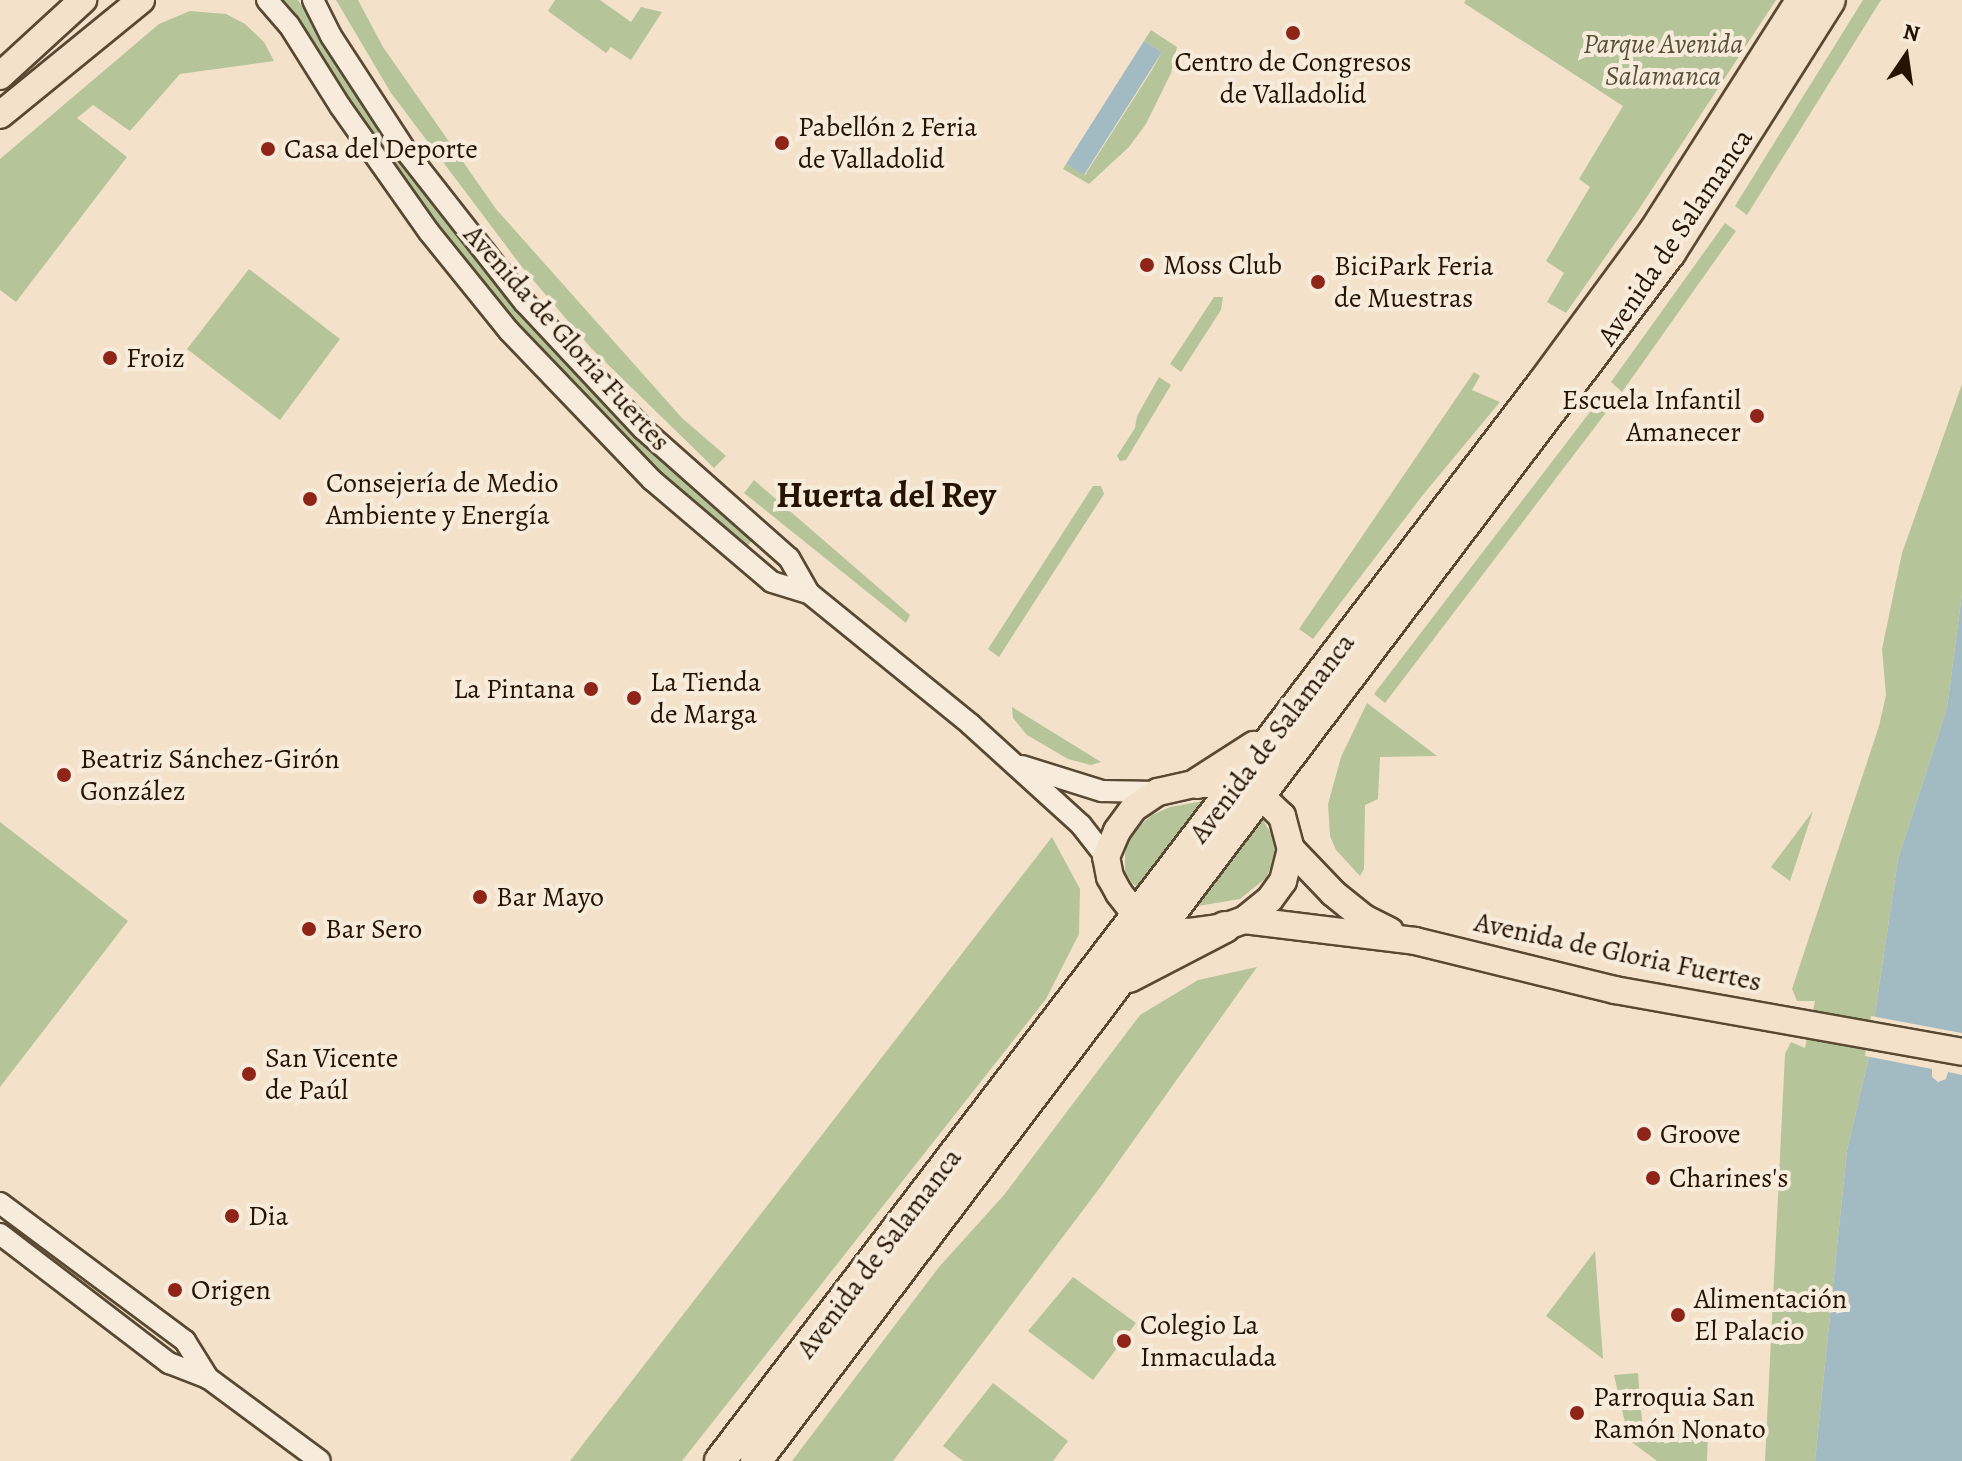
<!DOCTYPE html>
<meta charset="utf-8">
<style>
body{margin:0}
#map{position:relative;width:1962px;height:1461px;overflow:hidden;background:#f3e2c9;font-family:Alegreya,serif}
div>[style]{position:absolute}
.green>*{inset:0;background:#b6c49a}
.water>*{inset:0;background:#a2bac2}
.pier>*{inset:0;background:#f3e2c9}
.roads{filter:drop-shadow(2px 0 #594832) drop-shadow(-2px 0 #594832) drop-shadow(0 2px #594832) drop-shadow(0 -2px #594832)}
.minor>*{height:20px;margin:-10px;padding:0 10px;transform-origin:10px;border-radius:10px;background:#f7ecdc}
.major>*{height:26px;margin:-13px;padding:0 13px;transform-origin:13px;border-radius:13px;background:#f3e2c9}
.highway>*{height:30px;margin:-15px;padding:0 15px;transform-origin:15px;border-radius:15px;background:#f3e2c9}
.dots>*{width:22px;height:22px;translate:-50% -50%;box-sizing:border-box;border:4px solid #f7ecdc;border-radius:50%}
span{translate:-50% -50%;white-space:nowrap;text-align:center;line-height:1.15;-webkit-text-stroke:8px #f7ecdc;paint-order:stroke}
.park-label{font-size:28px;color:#585236;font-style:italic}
.poi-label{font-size:28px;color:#261400}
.left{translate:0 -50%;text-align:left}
.right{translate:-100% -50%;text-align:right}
.street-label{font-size:28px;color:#261400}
.district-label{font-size:36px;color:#261400;font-weight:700}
.north{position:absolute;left:1866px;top:16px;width:80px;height:80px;-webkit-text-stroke:6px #f7ecdc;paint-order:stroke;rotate:13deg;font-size:22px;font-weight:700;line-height:32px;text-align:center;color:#261400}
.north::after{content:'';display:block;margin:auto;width:28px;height:36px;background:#261400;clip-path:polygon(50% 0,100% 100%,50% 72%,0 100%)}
</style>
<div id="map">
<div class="green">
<div style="clip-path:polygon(283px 0,298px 0,367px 112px,475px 256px,590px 388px,687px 483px,753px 540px,746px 547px,623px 438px,519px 326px,463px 259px,369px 131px)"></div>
<div style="clip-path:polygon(336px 0,358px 0,383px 47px,496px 209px,682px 418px,726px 456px,714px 468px,591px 348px,522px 267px,391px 93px)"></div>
<div style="clip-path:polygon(555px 0,600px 0,631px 22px,641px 7px,662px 12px,631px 60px,611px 47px,606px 53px,548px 11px)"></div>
<div style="clip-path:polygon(1466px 0,1776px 0,1637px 212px,1566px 313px,1547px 302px,1564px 273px,1546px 261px,1590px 187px,1579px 179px,1623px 106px,1464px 3px)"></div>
<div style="clip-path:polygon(1863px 0,1881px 0,1747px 215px,1735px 206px)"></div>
<div style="clip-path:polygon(190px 11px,226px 14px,245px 24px,264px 42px,274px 61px,180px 74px,130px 131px,93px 105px,77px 118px,127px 157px,16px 302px,0 290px,0 159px,159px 24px)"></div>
<div style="clip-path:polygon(1151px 30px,1177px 47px,1171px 73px,1146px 124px,1129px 147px,1089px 184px,1063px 169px,1066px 164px,1085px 175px,1152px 70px,1162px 52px,1144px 41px)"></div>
<div style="clip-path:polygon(1725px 223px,1736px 231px,1622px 392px,1611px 382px)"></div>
<div style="clip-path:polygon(249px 269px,340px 339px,280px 420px,187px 349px)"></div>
<div style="clip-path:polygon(1214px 297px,1223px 297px,1221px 310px,1181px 372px,1170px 364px)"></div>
<div style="clip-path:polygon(1474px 372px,1480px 376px,1472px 390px,1500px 402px,1422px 496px,1313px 639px,1299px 629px)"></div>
<div style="clip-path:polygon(1159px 377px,1171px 385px,1126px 460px,1120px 461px,1117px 456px,1135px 428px,1137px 416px)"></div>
<div style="clip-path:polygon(1962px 384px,1962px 593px,1947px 708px,1898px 859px,1868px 1061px,1847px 1150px,1815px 1461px,1765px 1461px,1785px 1054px,1791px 1042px,1805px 1048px,1815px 1001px,1797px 1001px,1792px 989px,1879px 726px,1886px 695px,1882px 649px,1902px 553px)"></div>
<div style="clip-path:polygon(1603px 395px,1614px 402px,1385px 703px,1374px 694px)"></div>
<div style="clip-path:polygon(754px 480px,910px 615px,906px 623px,744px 493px)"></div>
<div style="clip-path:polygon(1093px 486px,1101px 486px,1104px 494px,999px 657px,988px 649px)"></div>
<div style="clip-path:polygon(1367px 703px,1437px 756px,1380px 757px,1378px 799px,1365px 805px,1364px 869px,1360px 876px,1336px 850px,1330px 836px,1328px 804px,1341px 757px)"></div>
<div style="clip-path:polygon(1012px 707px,1101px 762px,1091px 765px,1068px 759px,1027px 735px,1013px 718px)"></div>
<div style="clip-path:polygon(1203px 801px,1205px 810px,1141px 890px,1132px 883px,1125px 871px,1125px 856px,1127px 841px,1136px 829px,1152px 815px,1170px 807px)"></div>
<div style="clip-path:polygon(1813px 811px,1790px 881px,1771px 867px)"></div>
<div style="clip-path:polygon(1261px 817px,1275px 840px,1275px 858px,1266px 878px,1240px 899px,1198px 906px,1196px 903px)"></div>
<div style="clip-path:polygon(0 822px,128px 921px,0 1087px)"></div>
<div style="clip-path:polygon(1052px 837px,1080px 889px,1079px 934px,1046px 999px,682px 1461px,570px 1461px)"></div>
<div style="clip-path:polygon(1257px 967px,1099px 1189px,893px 1461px,792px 1461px,939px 1267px,1004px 1195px,1140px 1015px,1198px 980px)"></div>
<div style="clip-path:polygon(1595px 1251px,1603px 1359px,1546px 1316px)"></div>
<div style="clip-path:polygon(1073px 1277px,1136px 1323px,1093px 1380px,1028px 1331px)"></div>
<div style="clip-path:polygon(1638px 1373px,1640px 1401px,1644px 1401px,1645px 1409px,1641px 1410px,1644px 1437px,1708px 1432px,1707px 1461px,1657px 1461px,1629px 1440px,1614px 1375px)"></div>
<div style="clip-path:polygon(993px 1383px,1068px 1441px,1053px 1461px,963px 1461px,943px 1446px)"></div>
</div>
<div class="water">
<div style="clip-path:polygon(1144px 41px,1162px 52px,1084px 175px,1066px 164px)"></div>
<div style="clip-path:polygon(1962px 593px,1962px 1461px,1815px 1461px,1847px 1150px,1868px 1061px,1898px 859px,1947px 708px)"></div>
</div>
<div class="pier">
<div style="clip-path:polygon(1871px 1016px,1962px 1033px,1962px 1075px,1948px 1072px,1946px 1079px,1938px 1082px,1932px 1077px,1932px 1069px,1865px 1056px)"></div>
</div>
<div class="roads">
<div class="minor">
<div style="left:267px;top:0;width:33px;rotate:49deg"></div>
<div style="left:289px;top:25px;width:96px;rotate:57.8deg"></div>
<div style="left:340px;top:106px;width:154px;rotate:54.8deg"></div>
<div style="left:429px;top:232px;width:127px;rotate:51.1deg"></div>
<div style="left:509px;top:331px;width:207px;rotate:46.2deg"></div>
<div style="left:652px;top:480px;width:157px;rotate:40.4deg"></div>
<div style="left:772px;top:582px;width:39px;rotate:17deg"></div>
<div style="left:313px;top:0;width:40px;rotate:63.4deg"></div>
<div style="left:331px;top:36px;width:141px;rotate:56.9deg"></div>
<div style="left:408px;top:154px;width:189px;rotate:51.9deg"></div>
<div style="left:525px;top:303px;width:173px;rotate:46.9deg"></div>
<div style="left:643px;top:429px;width:195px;rotate:41.5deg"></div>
<div style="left:789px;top:558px;width:40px;rotate:60.3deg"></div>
<div style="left:809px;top:593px;width:208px;rotate:39.1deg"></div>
<div style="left:970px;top:724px;width:150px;rotate:42.3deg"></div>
<div style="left:1081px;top:825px;width:41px;rotate:52deg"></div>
<div style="left:1022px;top:766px;width:84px;rotate:17.4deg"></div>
<div style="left:1102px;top:791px;width:56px;rotate:1deg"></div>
<div style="left:0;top:1203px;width:231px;rotate:36.7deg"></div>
<div style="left:185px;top:1341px;width:44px;rotate:58.1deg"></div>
<div style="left:0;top:1234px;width:213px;rotate:37.4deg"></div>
<div style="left:169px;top:1363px;width:42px;rotate:21deg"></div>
<div style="left:208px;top:1378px;width:139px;rotate:36.5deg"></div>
</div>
<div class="major">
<div style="left:0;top:76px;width:113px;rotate:-42.5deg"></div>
<div style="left:0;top:115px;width:182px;rotate:-39.2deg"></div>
<div style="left:1198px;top:783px;width:38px;rotate:6deg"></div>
<div style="left:1236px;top:787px;width:28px;rotate:21deg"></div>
<div style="left:1262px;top:797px;width:28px;rotate:44deg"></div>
<div style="left:1282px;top:816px;width:34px;rotate:75deg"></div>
<div style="left:1291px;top:849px;width:33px;rotate:104deg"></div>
<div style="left:1283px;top:881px;width:22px;rotate:126deg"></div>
<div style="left:1270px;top:899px;width:33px;rotate:141deg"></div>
<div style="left:1244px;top:920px;width:20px;rotate:160deg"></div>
<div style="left:1225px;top:927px;width:34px;rotate:172deg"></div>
<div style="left:1191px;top:932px;width:33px;rotate:-177deg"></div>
<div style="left:1158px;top:930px;width:25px;rotate:-146deg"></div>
<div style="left:1137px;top:916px;width:29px;rotate:-128deg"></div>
<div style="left:1119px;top:893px;width:18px;rotate:-119deg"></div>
<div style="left:1110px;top:877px;width:20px;rotate:-101deg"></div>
<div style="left:1106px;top:857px;width:28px;rotate:-67deg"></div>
<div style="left:1117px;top:831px;width:29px;rotate:-54deg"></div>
<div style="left:1134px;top:808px;width:29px;rotate:-34deg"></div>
<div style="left:1158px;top:792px;width:41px;rotate:-12.7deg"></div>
<div style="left:1291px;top:849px;width:61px;rotate:46.3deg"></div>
<div style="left:1333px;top:893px;width:40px;rotate:39deg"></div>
<div style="left:1364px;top:918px;width:29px;rotate:27deg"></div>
<div style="left:1244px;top:920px;width:172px;rotate:7deg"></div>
<div style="left:1415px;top:941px;width:206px;rotate:13.8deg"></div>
<div style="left:1615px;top:990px;width:352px;rotate:10.1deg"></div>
</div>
<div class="highway">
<div style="left:1198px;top:783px;width:67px;rotate:-32.7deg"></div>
<div style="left:1129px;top:977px;width:108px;rotate:-27.5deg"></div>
<div style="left:720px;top:1461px;width:1356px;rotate:-52.64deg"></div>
<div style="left:1543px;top:383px;width:187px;rotate:-53.7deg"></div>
<div style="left:1654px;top:232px;width:275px;rotate:-57.5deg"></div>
<div style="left:756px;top:1461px;width:1515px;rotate:-52.89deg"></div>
<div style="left:1670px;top:253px;width:299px;rotate:-57.7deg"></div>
</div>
</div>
<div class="dots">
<div style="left:1293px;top:33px;background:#8f2418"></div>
<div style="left:782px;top:143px;background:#8f2418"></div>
<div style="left:268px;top:149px;background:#8f2418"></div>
<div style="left:1147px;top:265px;background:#8f2418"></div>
<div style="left:1318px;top:282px;background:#8f2418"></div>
<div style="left:110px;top:358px;background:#8f2418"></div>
<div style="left:1757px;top:416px;background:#8f2418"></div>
<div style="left:310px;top:499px;background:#8f2418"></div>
<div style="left:591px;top:689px;background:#8f2418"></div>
<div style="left:634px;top:698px;background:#8f2418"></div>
<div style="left:64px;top:775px;background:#8f2418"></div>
<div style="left:480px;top:897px;background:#8f2418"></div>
<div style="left:309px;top:929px;background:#8f2418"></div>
<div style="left:249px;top:1074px;background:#8f2418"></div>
<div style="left:1644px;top:1134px;background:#8f2418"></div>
<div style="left:1653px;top:1178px;background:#8f2418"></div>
<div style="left:232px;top:1216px;background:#8f2418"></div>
<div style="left:175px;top:1290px;background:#8f2418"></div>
<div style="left:1678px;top:1315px;background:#8f2418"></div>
<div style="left:1124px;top:1341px;background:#8f2418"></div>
<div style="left:1577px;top:1413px;background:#8f2418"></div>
</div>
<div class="park-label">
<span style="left:1663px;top:60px">Parque Avenida<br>Salamanca</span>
</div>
<div class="poi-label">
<span style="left:1293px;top:78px">Centro de Congresos<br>de Valladolid</span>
<span class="left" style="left:798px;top:143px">Pabellón 2 Feria<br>de Valladolid</span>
<span class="left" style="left:284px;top:149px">Casa del Deporte</span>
<span class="left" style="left:1163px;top:265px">Moss Club</span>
<span class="left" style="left:1334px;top:282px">BiciPark Feria<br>de Muestras</span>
<span class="left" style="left:126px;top:358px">Froiz</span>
<span class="right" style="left:1741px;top:416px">Escuela Infantil<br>Amanecer</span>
<span class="left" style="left:326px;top:499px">Consejería de Medio<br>Ambiente y Energía</span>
<span class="left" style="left:650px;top:698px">La Tienda<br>de Marga</span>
<span class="right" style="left:575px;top:689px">La Pintana</span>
<span class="left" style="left:80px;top:775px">Beatriz Sánchez-Girón<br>González</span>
<span class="left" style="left:496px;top:897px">Bar Mayo</span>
<span class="left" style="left:325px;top:929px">Bar Sero</span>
<span class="left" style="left:265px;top:1074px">San Vicente<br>de Paúl</span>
<span class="left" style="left:1660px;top:1134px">Groove</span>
<span class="left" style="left:1669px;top:1178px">Charines's</span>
<span class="left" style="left:248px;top:1216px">Dia</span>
<span class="left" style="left:191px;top:1290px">Origen</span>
<span class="left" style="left:1694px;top:1315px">Alimentación<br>El Palacio</span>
<span class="left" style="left:1140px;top:1341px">Colegio La<br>Inmaculada</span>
<span class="left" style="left:1593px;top:1413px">Parroquia San<br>Ramón Nonato</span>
</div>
<div class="street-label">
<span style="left:1675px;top:237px;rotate:-56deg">Avenida de Salamanca</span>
<span style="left:567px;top:338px;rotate:48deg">Avenida de Gloria Fuertes</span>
<span style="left:1272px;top:738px;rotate:-53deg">Avenida de Salamanca</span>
<span style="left:1618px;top:952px;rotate:12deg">Avenida de Gloria Fuertes</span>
<span style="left:879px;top:1253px;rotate:-53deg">Avenida de Salamanca</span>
</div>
<div class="district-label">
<span style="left:886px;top:495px">Huerta del Rey</span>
</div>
<div class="north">N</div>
</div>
